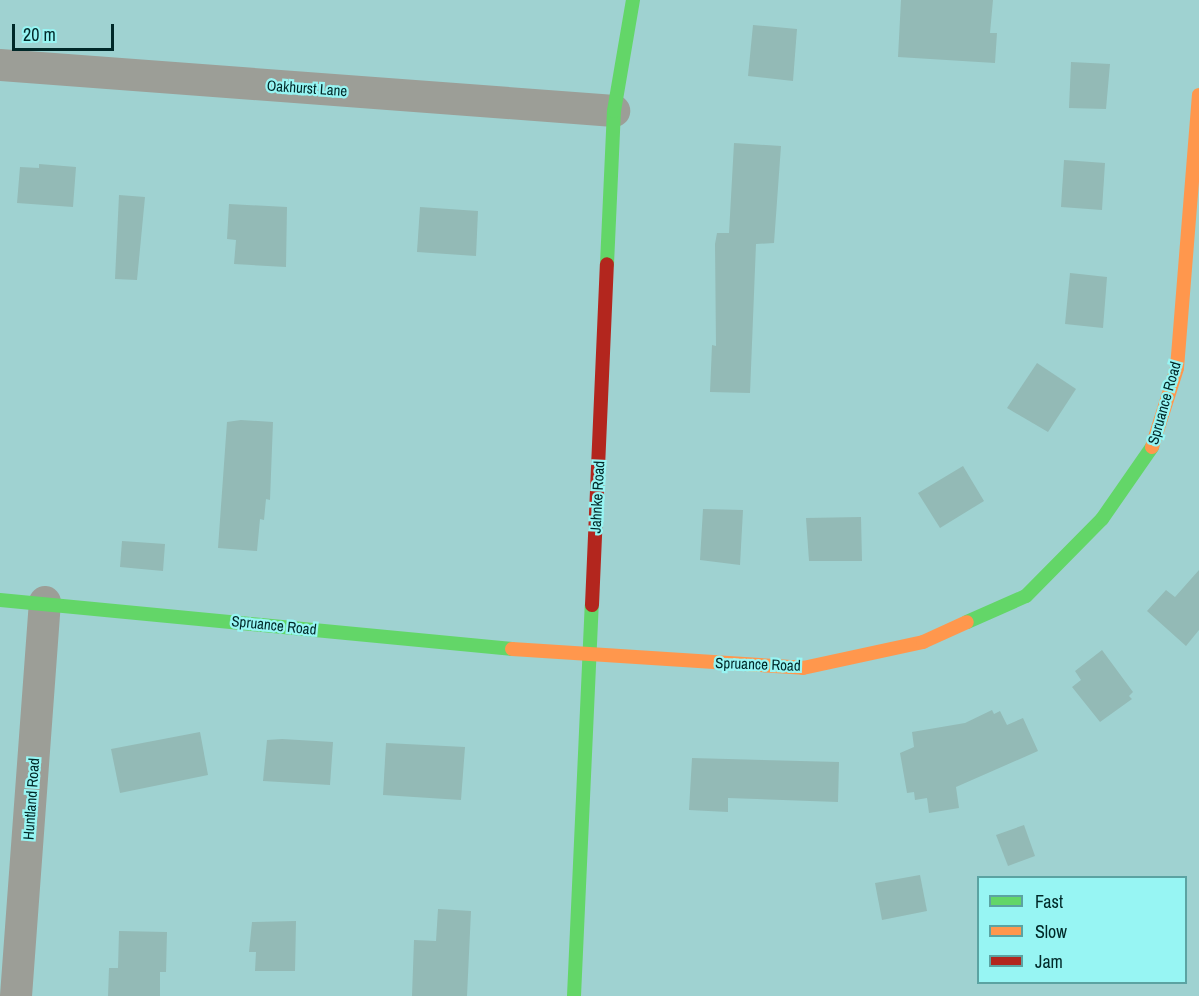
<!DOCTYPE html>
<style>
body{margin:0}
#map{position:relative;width:1199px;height:996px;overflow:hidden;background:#9fd2d1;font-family:"Archivo Narrow",sans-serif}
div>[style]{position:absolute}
.building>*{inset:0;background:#93bab6}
.street>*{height:32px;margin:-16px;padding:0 16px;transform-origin:16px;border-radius:16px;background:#9c9e97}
.fast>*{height:14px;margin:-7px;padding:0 7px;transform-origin:7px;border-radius:7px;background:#63d668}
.slow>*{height:14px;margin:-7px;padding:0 7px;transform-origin:7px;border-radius:7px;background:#ff974d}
.jam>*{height:14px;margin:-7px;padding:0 7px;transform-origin:7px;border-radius:7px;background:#b3261e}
span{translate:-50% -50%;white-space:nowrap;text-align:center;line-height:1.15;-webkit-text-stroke:4.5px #97f5f3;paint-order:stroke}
.street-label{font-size:15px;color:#002828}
.legend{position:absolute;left:977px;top:876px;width:210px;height:108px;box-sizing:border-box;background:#97f5f3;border:2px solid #5ba3a2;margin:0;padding:8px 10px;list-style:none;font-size:18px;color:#002828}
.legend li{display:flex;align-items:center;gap:12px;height:30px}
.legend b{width:30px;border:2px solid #5ba3a2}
.scale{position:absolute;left:12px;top:24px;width:102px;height:27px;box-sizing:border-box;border:3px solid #002828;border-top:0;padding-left:8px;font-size:18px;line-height:21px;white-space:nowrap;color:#002828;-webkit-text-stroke:4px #97f5f3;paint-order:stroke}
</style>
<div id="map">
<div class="building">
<div style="clip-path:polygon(901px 0,993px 0,990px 33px,997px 33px,995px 63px,898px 57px)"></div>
<div style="clip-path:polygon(753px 25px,797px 29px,793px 81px,748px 76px)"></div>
<div style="clip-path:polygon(1071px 62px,1110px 64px,1106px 109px,1069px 108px)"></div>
<div style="clip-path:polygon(734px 143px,781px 146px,774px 243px,756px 244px,750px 393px,710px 392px,712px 345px,716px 346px,715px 244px,717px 233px,729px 233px)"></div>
<div style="clip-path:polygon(1064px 160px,1105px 163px,1102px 210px,1061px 207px)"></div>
<div style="clip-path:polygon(39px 164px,76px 167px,73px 207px,17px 203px,20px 167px,39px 168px)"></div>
<div style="clip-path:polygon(119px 195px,145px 197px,137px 280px,115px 279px)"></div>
<div style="clip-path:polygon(229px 204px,287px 207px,286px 267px,234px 264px,236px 240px,227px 239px)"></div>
<div style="clip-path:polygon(420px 207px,478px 211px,476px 256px,417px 252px)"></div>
<div style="clip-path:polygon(1070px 273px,1107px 277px,1103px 328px,1065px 324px)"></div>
<div style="clip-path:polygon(1037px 363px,1076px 389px,1048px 432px,1007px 408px)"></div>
<div style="clip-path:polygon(241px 420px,273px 422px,270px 500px,266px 499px,264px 520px,260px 519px,257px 551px,218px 548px,227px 422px)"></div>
<div style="clip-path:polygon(963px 466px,984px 501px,940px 528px,918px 493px)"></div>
<div style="clip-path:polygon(703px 509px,743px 510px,740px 565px,700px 560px)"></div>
<div style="clip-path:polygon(861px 517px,862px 561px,809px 561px,806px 518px)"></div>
<div style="clip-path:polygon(122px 541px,165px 544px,163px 571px,120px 567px)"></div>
<div style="clip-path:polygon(1199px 570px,1199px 630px,1186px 646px,1147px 611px,1166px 590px,1175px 597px)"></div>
<div style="clip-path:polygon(1102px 650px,1133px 692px,1129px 696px,1132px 699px,1100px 722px,1072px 687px,1081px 680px,1075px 671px)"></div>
<div style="clip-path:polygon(992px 710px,994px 714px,1000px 711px,1007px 725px,1023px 718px,1038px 751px,956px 787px,959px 808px,929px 813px,927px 798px,915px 800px,914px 792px,907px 793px,900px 753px,914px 747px,912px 732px,965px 723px)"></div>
<div style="clip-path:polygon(200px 732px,208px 775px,120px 793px,111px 749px)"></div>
<div style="clip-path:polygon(282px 739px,333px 742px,330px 785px,263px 781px,267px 740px)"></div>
<div style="clip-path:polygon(386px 743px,465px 747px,461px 800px,383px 795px)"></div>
<div style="clip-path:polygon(692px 758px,839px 762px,838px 802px,728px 798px,728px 812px,689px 810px)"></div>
<div style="clip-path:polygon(1024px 825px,1035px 856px,1008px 866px,996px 835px)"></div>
<div style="clip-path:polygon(920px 875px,927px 911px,882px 920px,875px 883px)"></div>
<div style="clip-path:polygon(438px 909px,471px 911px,467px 996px,412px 996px,414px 940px,436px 941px)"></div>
<div style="clip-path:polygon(296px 921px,295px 971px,255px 971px,256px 952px,249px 952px,252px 922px)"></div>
<div style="clip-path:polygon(119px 931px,167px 932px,166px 972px,160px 972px,160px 996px,108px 996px,109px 968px,118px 968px)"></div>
</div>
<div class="street">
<div style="left:0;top:65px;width:616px;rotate:4.28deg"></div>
<div style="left:16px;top:996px;width:395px;rotate:-85.8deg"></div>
</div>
<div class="fast">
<div style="left:607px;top:264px;width:153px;rotate:-87.4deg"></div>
<div style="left:614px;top:111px;width:113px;rotate:-80.3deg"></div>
<div style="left:0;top:600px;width:514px;rotate:5.47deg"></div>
<div style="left:967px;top:622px;width:64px;rotate:-23.8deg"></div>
<div style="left:1026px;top:596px;width:108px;rotate:-45.4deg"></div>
<div style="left:1102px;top:519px;width:88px;rotate:-55.2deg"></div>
<div style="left:574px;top:996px;width:391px;rotate:-87.4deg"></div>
</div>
<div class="slow">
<div style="left:1152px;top:447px;width:83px;rotate:-72.4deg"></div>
<div style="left:1177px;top:368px;width:274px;rotate:-85.4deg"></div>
<div style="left:512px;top:649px;width:292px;rotate:3.7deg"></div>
<div style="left:803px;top:668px;width:123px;rotate:-12.2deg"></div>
<div style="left:923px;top:642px;width:48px;rotate:-24.4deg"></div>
</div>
<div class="jam">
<div style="left:592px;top:605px;width:341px;rotate:-87.5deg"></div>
</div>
<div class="street-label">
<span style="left:307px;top:88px;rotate:4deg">Oakhurst Lane</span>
<span style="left:1164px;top:403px;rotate:-74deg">Spruance Road</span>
<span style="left:597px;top:497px;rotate:-87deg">Jahnke Road</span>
<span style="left:274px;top:625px;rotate:6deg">Spruance Road</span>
<span style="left:758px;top:664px;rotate:2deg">Spruance Road</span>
<span style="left:31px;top:799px;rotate:-86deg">Huntland Road</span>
</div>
<ul class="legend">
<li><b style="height:8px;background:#63d668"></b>Fast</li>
<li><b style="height:8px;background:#ff974d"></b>Slow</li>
<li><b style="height:8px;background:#b3261e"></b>Jam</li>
</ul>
<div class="scale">20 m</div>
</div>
